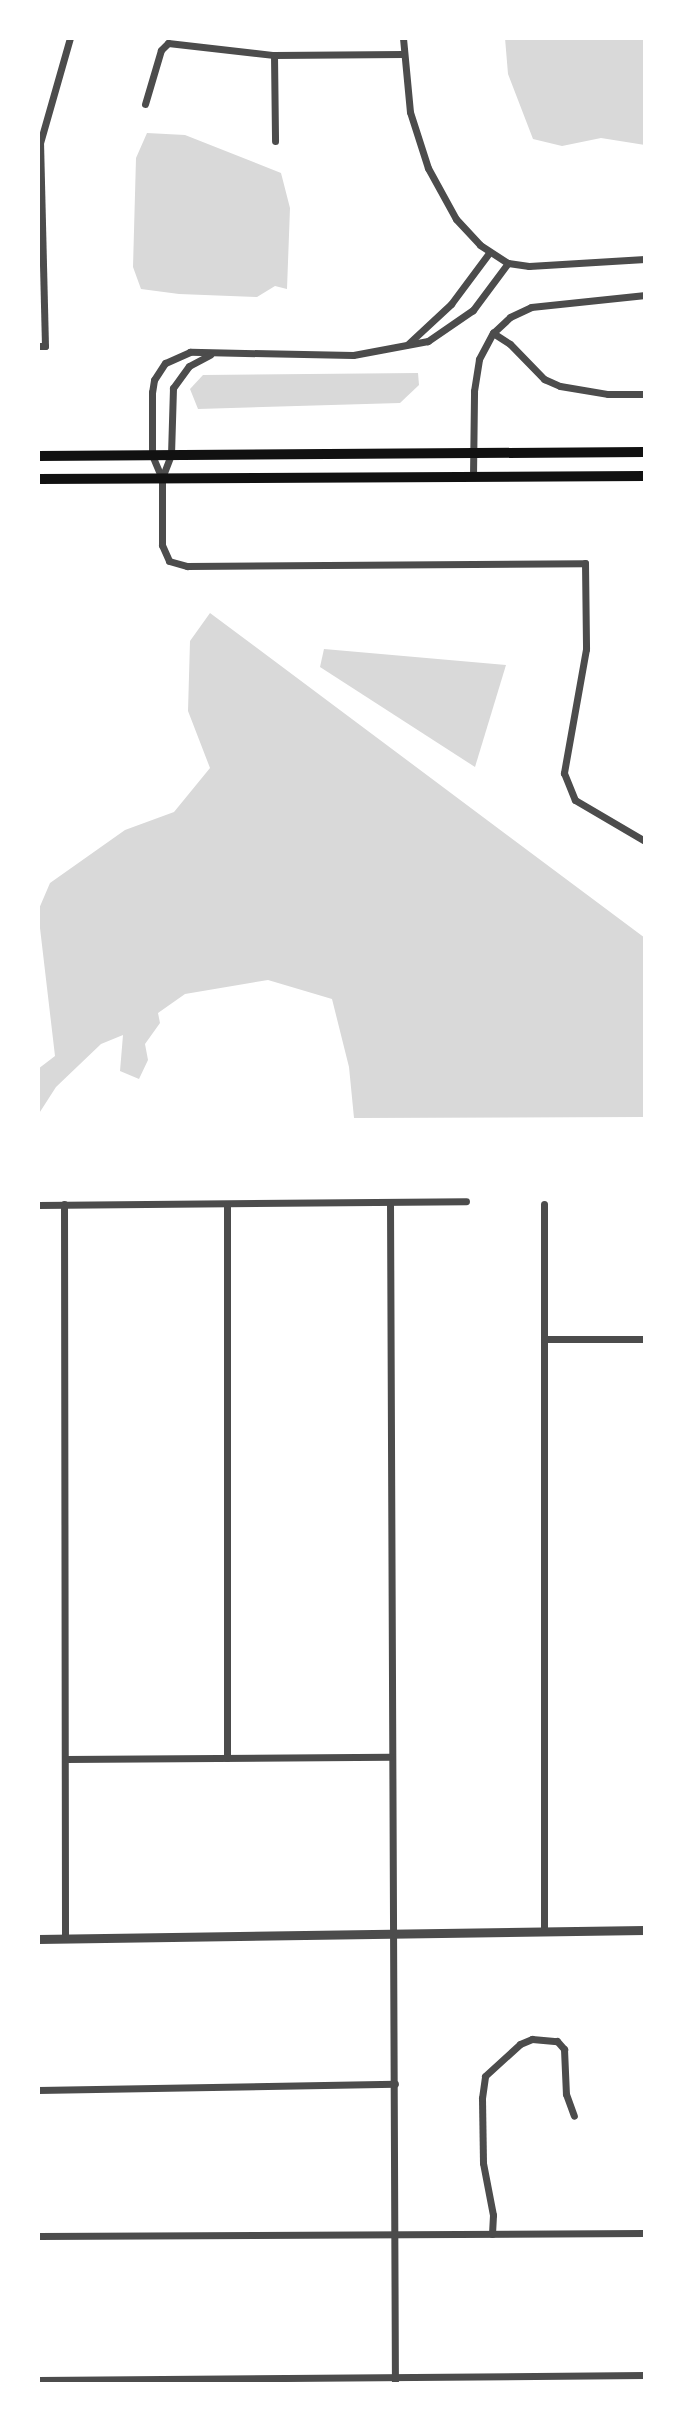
<!DOCTYPE html>
<style>
body{margin:0}
#map{position:relative;width:683px;height:2422px;overflow:hidden;background:#fff;font-family:Commissioner,sans-serif}
div>[style]{position:absolute}
.water>*{inset:0;background:#d9d9d9}
.minor>*{height:7px;margin:-3.5px;padding:0 3.5px;transform-origin:3.5px;border-radius:3.5px;background:#4c4c4c}
.tertiary>*{height:9px;margin:-4.5px;padding:0 4.5px;transform-origin:4.5px;border-radius:4.5px;background:#4c4c4c}
.secondary>*{height:10px;margin:-5px;padding:0 5px;transform-origin:5px;border-radius:5px;background:#111}
span{translate:-50% -50%;white-space:nowrap;text-align:center;line-height:1.15;-webkit-text-stroke:8px #fff;paint-order:stroke}
.frame{position:absolute;inset:0;border:40px solid #fff;pointer-events:none}
</style>
<div id="map">
<div class="water">
<div style="clip-path:polygon(505px 38px,645px 38px,645px 145px,601px 138px,562px 146px,533px 139px,508px 74px)"></div>
<div style="clip-path:polygon(147px 133px,185px 135px,281px 173px,290px 208px,287px 289px,275px 286px,257px 297px,179px 294px,141px 289px,133px 267px,136px 158px)"></div>
<div style="clip-path:polygon(418px 373px,419px 385px,400px 403px,198px 409px,190px 389px,203px 375px)"></div>
<div style="clip-path:polygon(210px 613px,645px 938px,645px 1117px,354px 1118px,349px 1067px,332px 999px,268px 980px,185px 994px,158px 1013px,160px 1023px,145px 1044px,148px 1060px,139px 1079px,120px 1071px,123px 1035px,101px 1044px,56px 1087px,38px 1115px,38px 1069px,55px 1056px,38px 911px,50px 883px,125px 830px,174px 812px,210px 768px,188px 711px,190px 641px)"></div>
<div style="clip-path:polygon(324px 649px,506px 665px,475px 767px,320px 667px)"></div>
</div>
<div class="minor">
<div style="left:403px;top:38px;width:74px;rotate:84.6deg"></div>
<div style="left:410px;top:112px;width:59px;rotate:72.2deg"></div>
<div style="left:428px;top:168px;width:58px;rotate:61.2deg"></div>
<div style="left:456px;top:219px;width:35px;rotate:47deg"></div>
<div style="left:480px;top:245px;width:33px;rotate:33deg"></div>
<div style="left:508px;top:263px;width:21px;rotate:8deg"></div>
<div style="left:529px;top:266px;width:116px;rotate:-3.5deg"></div>
<div style="left:274px;top:55px;width:86px;rotate:89.3deg"></div>
<div style="left:145px;top:104px;width:56px;rotate:-73.5deg"></div>
<div style="left:161px;top:50px;width:10px;rotate:-45deg"></div>
<div style="left:168px;top:43px;width:107px;rotate:6.5deg"></div>
<div style="left:274px;top:55px;width:129px;rotate:-0.4deg"></div>
<div style="left:508px;top:263px;width:59px;rotate:126.7deg"></div>
<div style="left:473px;top:310px;width:55px;rotate:145.4deg"></div>
<div style="left:428px;top:341px;width:76px;rotate:169.4deg"></div>
<div style="left:353px;top:355px;width:163px;rotate:-178.9deg"></div>
<div style="left:190px;top:352px;width:27px;rotate:156deg"></div>
<div style="left:165px;top:363px;width:20px;rotate:123deg"></div>
<div style="left:154px;top:380px;width:12px;rotate:99deg"></div>
<div style="left:152px;top:392px;width:63px;rotate:90deg"></div>
<div style="left:152px;top:455px;width:25px;rotate:67deg"></div>
<div style="left:162px;top:478px;width:67px;rotate:90deg"></div>
<div style="left:162px;top:545px;width:17px;rotate:66deg"></div>
<div style="left:169px;top:561px;width:19px;rotate:16deg"></div>
<div style="left:187px;top:566px;width:398px;rotate:-0.4deg"></div>
<div style="left:585px;top:563px;width:86px;rotate:89.3deg"></div>
<div style="left:586px;top:649px;width:126px;rotate:100.1deg"></div>
<div style="left:564px;top:773px;width:29px;rotate:68deg"></div>
<div style="left:575px;top:800px;width:81px;rotate:30.4deg"></div>
<div style="left:493px;top:333px;width:20px;rotate:33deg"></div>
<div style="left:510px;top:344px;width:49px;rotate:45.8deg"></div>
<div style="left:544px;top:379px;width:17px;rotate:24deg"></div>
<div style="left:560px;top:386px;width:49px;rotate:9.5deg"></div>
<div style="left:608px;top:394px;width:37px"></div>
<div style="left:408px;top:344px;width:59px;rotate:-42.9deg"></div>
<div style="left:451px;top:304px;width:64px;rotate:-53.3deg"></div>
<div style="left:38px;top:346px;width:7px"></div>
<div style="left:45px;top:346px;width:203px;rotate:-91.4deg"></div>
<div style="left:40px;top:143px;width:109px;rotate:-74.1deg"></div>
<div style="left:473px;top:477px;width:86px;rotate:-89.3deg"></div>
<div style="left:474px;top:391px;width:32px;rotate:-81deg"></div>
<div style="left:479px;top:359px;width:30px;rotate:-62deg"></div>
<div style="left:493px;top:333px;width:23px;rotate:-43deg"></div>
<div style="left:510px;top:317px;width:23px;rotate:-25deg"></div>
<div style="left:531px;top:307px;width:115px;rotate:-6deg"></div>
<div style="left:162px;top:478px;width:25px;rotate:-69deg"></div>
<div style="left:171px;top:455px;width:67px;rotate:-88.3deg"></div>
<div style="left:173px;top:388px;width:27px;rotate:-54deg"></div>
<div style="left:189px;top:366px;width:24px;rotate:-28deg"></div>
<div style="left:390px;top:1202px;width:1182px;rotate:89.76deg"></div>
<div style="left:64px;top:1204px;width:735px;rotate:89.92deg"></div>
<div style="left:544px;top:1204px;width:728px;rotate:90deg"></div>
<div style="left:38px;top:1205px;width:428px;rotate:-0.5deg"></div>
<div style="left:544px;top:1339px;width:101px"></div>
<div style="left:227px;top:1758px;width:554px;rotate:-90deg"></div>
<div style="left:65px;top:1759px;width:325px;rotate:-0.4deg"></div>
<div style="left:38px;top:2090px;width:357px;rotate:-1deg"></div>
<div style="left:492px;top:2234px;width:19px;rotate:-87deg"></div>
<div style="left:493px;top:2215px;width:53px;rotate:-100.9deg"></div>
<div style="left:483px;top:2163px;width:65px;rotate:-90.9deg"></div>
<div style="left:482px;top:2098px;width:22px;rotate:-82deg"></div>
<div style="left:485px;top:2076px;width:47px;rotate:-42.4deg"></div>
<div style="left:520px;top:2044px;width:13px;rotate:-23deg"></div>
<div style="left:532px;top:2039px;width:25px;rotate:5deg"></div>
<div style="left:557px;top:2041px;width:11px;rotate:49deg"></div>
<div style="left:564px;top:2049px;width:45px;rotate:87.5deg"></div>
<div style="left:566px;top:2094px;width:23px;rotate:70deg"></div>
<div style="left:38px;top:2236px;width:607px;rotate:-0.28deg"></div>
<div style="left:38px;top:2380px;width:607px;rotate:-0.47deg"></div>
</div>
<div class="tertiary">
<div style="left:38px;top:1939px;width:607px;rotate:-0.85deg"></div>
</div>
<div class="secondary">
<div style="left:38px;top:456px;width:607px;rotate:-0.38deg"></div>
<div style="left:38px;top:479px;width:607px;rotate:-0.28deg"></div>
</div>
<div class="frame"></div>
</div>
